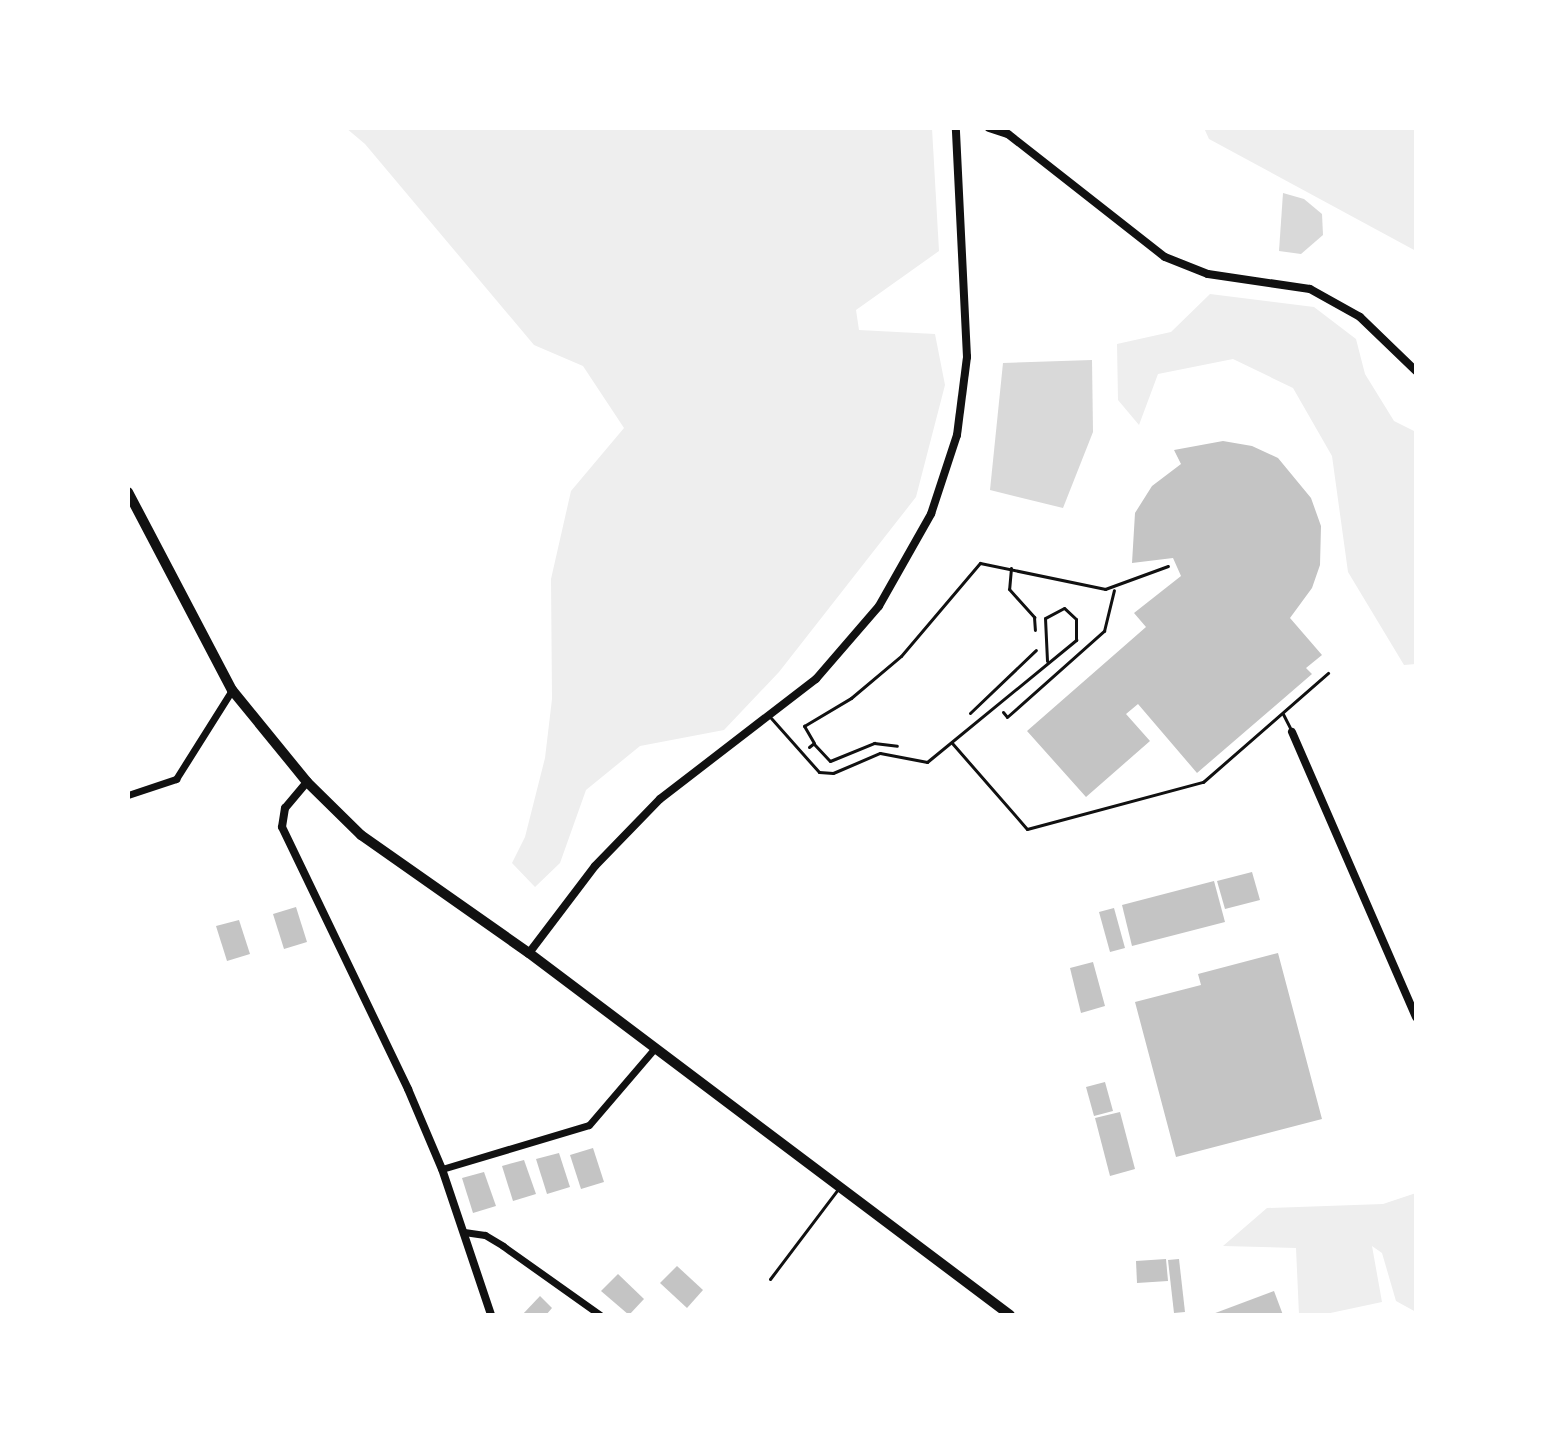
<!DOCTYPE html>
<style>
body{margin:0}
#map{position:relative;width:1544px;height:1443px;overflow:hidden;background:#fff;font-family:"Nunito Sans",sans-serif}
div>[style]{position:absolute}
.green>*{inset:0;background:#eee}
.water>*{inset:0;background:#d9d9d9}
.building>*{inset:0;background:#c4c4c4}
.path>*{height:3px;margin:-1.5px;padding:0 1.5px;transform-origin:1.5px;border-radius:1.5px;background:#111}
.service>*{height:3px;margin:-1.5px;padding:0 1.5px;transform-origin:1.5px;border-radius:1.5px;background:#111}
.minor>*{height:7px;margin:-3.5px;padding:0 3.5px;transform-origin:3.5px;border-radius:3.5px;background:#111}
.tertiary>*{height:8px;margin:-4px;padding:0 4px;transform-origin:4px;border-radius:4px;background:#111}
.primary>*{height:10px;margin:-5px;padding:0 5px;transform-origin:5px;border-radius:5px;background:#111}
span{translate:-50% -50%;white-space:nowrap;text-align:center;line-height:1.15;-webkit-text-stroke:8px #fff;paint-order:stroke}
.frame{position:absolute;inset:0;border:130px solid #fff;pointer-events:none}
</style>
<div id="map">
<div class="green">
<div style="clip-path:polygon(346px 128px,932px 128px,939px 251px,856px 310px,859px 330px,935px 334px,945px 385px,916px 497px,779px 672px,724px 730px,640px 746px,586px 790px,560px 863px,535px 887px,512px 863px,525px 837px,545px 758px,552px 699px,551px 579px,571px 491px,624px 428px,583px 366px,534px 345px,365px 144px)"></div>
<div style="clip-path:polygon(1204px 128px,1416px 128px,1416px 251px,1209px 139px)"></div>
<div style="clip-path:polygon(1210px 294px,1314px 307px,1356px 339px,1365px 374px,1394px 421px,1416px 432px,1416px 664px,1404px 665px,1348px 572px,1332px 456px,1293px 388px,1233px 359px,1158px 374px,1139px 425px,1118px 400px,1117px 344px,1171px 332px)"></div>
<div style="clip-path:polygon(1416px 1193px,1416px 1312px,1396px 1301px,1382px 1253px,1372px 1246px,1382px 1302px,1321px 1315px,1299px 1315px,1296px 1248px,1223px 1246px,1267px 1208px,1383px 1204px)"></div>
</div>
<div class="water">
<div style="clip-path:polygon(1283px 193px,1304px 199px,1322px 214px,1323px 235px,1301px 254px,1279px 251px)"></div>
<div style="clip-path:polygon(1092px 360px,1093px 432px,1063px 508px,990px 490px,1003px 363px)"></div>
</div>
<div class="building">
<div style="clip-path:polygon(1223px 441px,1252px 446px,1278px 458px,1311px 498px,1321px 526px,1320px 565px,1312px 588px,1290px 618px,1322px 655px,1306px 668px,1312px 674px,1197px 773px,1138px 704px,1126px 714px,1150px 741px,1086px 797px,1027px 731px,1146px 627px,1134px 613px,1181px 576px,1173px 558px,1132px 563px,1135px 513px,1152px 486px,1181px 464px,1174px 450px)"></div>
<div style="clip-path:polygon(1252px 872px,1260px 900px,1225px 909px,1217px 881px)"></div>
<div style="clip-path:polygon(1214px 881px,1225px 922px,1132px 946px,1122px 905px)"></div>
<div style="clip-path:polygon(296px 907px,307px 942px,284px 949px,273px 914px)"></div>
<div style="clip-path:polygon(1114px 908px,1125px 948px,1110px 952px,1099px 912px)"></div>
<div style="clip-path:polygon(239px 920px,250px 954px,227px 961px,216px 926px)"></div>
<div style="clip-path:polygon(1278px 953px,1322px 1119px,1176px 1157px,1135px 1002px,1201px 985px,1198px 974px)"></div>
<div style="clip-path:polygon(1093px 962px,1105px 1006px,1081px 1013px,1070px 968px)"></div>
<div style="clip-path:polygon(1105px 1082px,1113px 1111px,1094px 1116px,1086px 1087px)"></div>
<div style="clip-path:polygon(1120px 1112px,1135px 1169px,1110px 1176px,1095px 1118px)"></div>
<div style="clip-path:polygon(593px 1148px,604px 1182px,581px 1189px,570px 1155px)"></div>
<div style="clip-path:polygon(559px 1153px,570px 1187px,547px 1194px,536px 1159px)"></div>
<div style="clip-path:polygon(524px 1160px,536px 1194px,513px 1201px,502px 1166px)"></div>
<div style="clip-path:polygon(484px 1172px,496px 1206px,473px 1213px,462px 1178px)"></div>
<div style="clip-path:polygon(1166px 1259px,1168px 1281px,1137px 1283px,1136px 1261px)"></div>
<div style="clip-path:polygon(1179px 1259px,1185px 1312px,1174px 1313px,1168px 1260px)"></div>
<div style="clip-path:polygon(677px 1266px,703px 1290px,687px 1308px,660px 1283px)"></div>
<div style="clip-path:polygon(618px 1274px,644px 1299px,629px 1315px,601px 1291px)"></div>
<div style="clip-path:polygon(1274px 1291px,1283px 1315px,1210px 1315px)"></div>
<div style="clip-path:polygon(540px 1296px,552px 1308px,546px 1315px,522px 1315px)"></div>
</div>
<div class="path">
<div style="left:1011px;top:568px;width:21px;rotate:95deg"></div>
<div style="left:1009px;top:589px;width:38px;rotate:48deg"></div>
<div style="left:1034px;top:617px;width:13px;rotate:86deg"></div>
<div style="left:1003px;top:712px;width:6px;rotate:51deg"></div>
<div style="left:1007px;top:717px;width:130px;rotate:-41.6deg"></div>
<div style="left:1104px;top:631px;width:42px;rotate:-76.3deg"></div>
<div style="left:970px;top:713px;width:91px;rotate:-43.7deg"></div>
<div style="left:814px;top:744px;width:23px;rotate:47deg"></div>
<div style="left:830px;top:761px;width:48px;rotate:-22.2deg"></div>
<div style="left:874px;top:743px;width:23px;rotate:7deg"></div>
<div style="left:809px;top:747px;width:6px;rotate:-39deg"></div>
<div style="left:814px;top:743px;width:20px;rotate:-120deg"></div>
<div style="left:804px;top:726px;width:55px;rotate:-30.8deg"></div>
<div style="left:851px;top:698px;width:65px;rotate:-40deg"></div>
<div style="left:901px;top:656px;width:122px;rotate:-49.7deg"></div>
<div style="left:980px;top:563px;width:128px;rotate:11.7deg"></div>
<div style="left:1105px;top:589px;width:67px;rotate:-20.1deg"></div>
</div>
<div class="service">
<div style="left:1283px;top:714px;width:20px;rotate:63deg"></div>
<div style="left:771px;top:718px;width:72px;rotate:48.4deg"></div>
<div style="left:819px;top:772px;width:14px;rotate:4deg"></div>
<div style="left:833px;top:773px;width:51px;rotate:-23.1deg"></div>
<div style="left:880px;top:753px;width:48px;rotate:10.8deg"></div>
<div style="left:927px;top:762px;width:193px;rotate:-39.3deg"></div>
<div style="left:1076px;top:640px;width:21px;rotate:-90deg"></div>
<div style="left:1076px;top:619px;width:16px;rotate:-137deg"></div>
<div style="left:1064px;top:608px;width:21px;rotate:152deg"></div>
<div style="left:1045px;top:618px;width:43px;rotate:87.3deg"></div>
<div style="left:952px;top:743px;width:114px;rotate:48.9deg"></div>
<div style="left:1027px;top:829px;width:182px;rotate:-15deg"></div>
<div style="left:1203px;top:782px;width:166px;rotate:-41.1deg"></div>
<div style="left:770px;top:1279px;width:113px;rotate:-52.9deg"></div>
</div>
<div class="minor">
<div style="left:128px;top:795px;width:51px;rotate:-18.4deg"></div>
<div style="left:176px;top:779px;width:105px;rotate:-57.8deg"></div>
<div style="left:442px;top:1169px;width:153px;rotate:-16.7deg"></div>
<div style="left:589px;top:1125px;width:101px;rotate:-49.4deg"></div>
<div style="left:464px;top:1232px;width:21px;rotate:8deg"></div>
<div style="left:485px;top:1235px;width:21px;rotate:31deg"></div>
<div style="left:503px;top:1246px;width:119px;rotate:35.4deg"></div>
</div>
<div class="tertiary">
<div style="left:989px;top:128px;width:20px;rotate:18deg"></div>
<div style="left:1008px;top:134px;width:199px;rotate:38.1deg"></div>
<div style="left:1165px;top:257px;width:46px;rotate:21.6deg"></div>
<div style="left:1208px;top:274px;width:103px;rotate:8.4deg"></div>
<div style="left:1310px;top:289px;width:57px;rotate:29.2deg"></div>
<div style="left:1360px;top:317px;width:78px;rotate:44deg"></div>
<div style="left:1292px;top:732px;width:311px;rotate:66.5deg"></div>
<div style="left:307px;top:782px;width:34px;rotate:130deg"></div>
<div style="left:285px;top:808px;width:19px;rotate:99deg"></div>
<div style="left:282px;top:827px;width:291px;rotate:64.3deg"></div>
<div style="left:408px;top:1089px;width:87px;rotate:67deg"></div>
<div style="left:442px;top:1169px;width:154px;rotate:71.4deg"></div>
<div style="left:529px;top:953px;width:109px;rotate:-52.8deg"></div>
<div style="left:595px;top:866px;width:93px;rotate:-45.9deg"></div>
<div style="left:660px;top:799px;width:197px;rotate:-37.6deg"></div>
<div style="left:816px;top:679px;width:96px;rotate:-49.2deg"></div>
<div style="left:879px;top:606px;width:106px;rotate:-60.5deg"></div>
<div style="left:931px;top:514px;width:83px;rotate:-71.8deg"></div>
<div style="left:957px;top:435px;width:79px;rotate:-82.7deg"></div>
<div style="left:967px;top:357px;width:229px;rotate:-92.8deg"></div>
</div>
<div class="primary">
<div style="left:128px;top:492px;width:224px;rotate:62.3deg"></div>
<div style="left:232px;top:690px;width:119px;rotate:50.8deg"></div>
<div style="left:307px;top:782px;width:76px;rotate:44.5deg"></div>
<div style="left:361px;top:835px;width:205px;rotate:35.1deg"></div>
<div style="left:529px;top:953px;width:602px;rotate:36.97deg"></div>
</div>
<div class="frame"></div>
</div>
